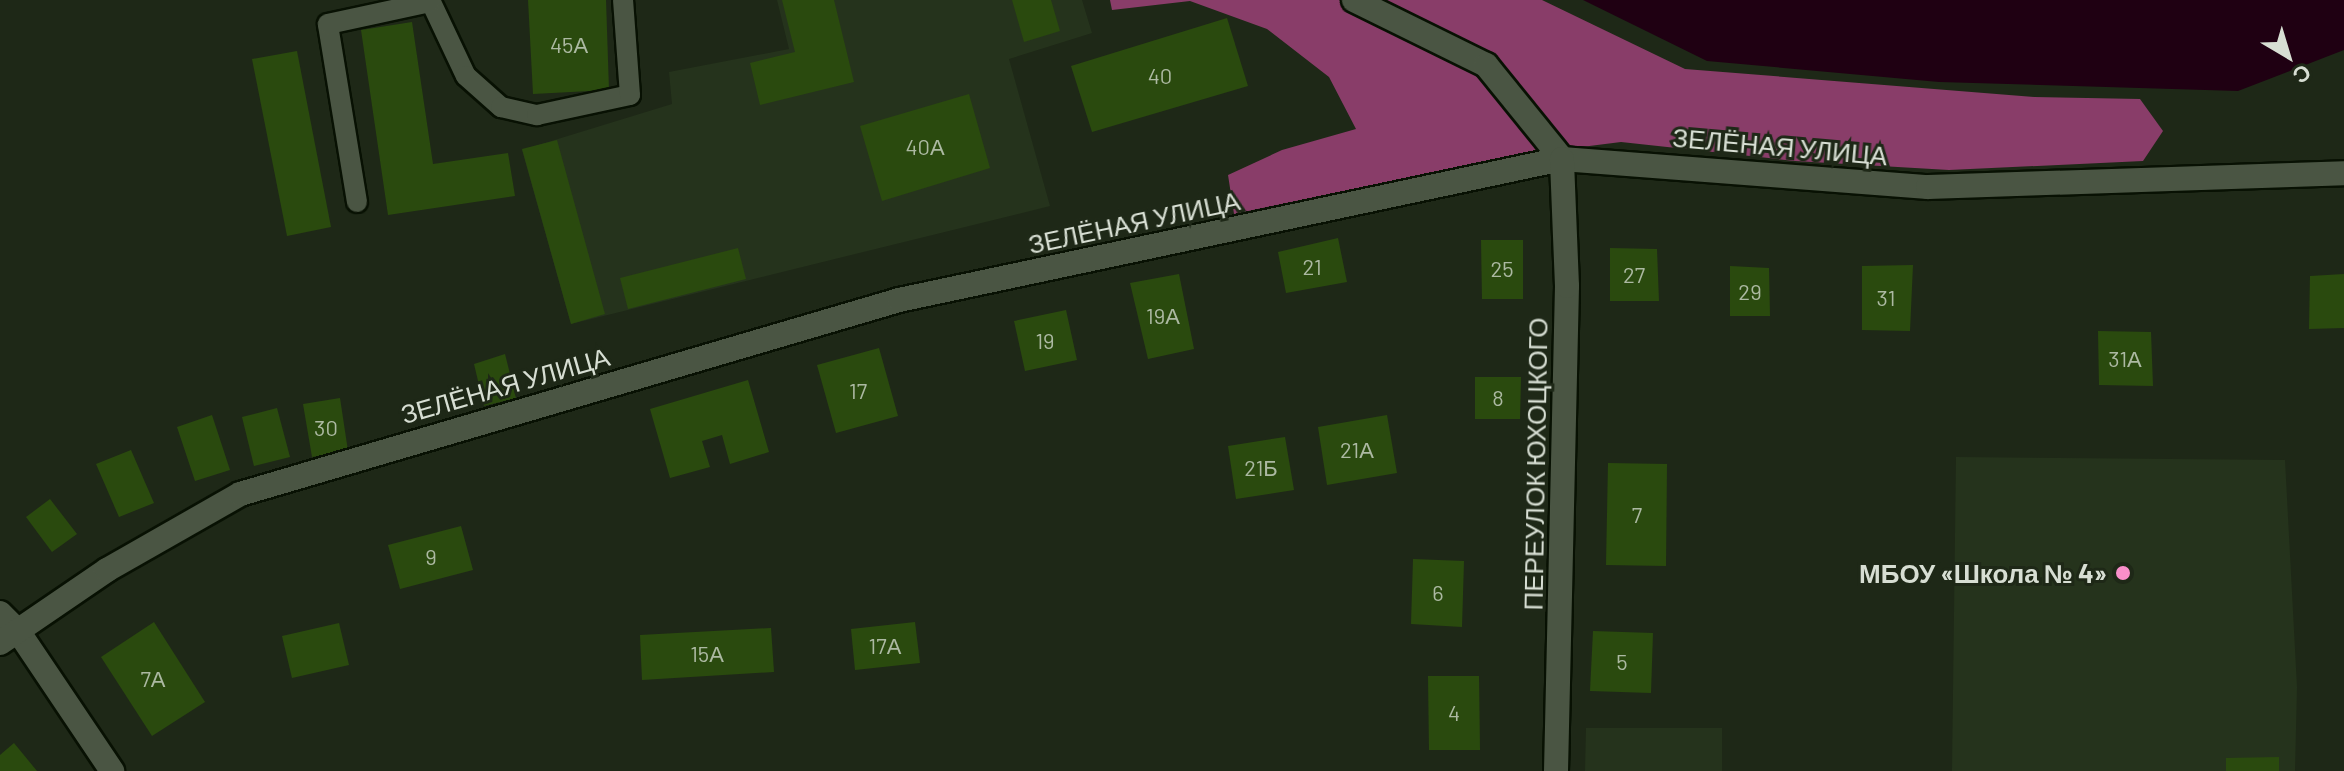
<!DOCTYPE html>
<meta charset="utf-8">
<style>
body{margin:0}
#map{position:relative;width:2344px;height:771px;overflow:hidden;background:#1e2817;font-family:Barlow,sans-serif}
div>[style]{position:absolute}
.built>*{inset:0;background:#25331c}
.forest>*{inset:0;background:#893d69}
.water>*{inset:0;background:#1f0012}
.building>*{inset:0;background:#2a4a0e}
.roads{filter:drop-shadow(2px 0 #081103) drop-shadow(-2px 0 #081103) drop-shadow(0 2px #081103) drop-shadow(0 -2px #081103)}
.service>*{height:20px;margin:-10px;padding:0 10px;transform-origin:10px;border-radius:10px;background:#4a5543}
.minor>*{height:24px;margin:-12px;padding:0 12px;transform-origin:12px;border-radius:12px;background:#4a5543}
.dots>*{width:22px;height:22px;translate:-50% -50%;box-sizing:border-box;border:4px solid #1e2817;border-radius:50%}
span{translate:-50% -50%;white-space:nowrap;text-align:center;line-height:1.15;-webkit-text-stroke:6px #1e2817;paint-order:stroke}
.number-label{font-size:22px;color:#acb9a2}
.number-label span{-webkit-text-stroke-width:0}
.street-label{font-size:26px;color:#d7ded3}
.poi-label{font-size:26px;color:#d7ded3;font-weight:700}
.right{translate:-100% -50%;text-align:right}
.north{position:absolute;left:2248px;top:16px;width:80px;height:80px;-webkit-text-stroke:6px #1e2817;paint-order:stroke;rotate:142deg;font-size:22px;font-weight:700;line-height:32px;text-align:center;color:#d7ded3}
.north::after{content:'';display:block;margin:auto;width:28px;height:36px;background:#d7ded3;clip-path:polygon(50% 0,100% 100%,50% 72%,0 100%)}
</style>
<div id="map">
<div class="built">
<div style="clip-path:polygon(777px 0,1082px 0,1092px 33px,1009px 59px,1050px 206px,571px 324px,522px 150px,672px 104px,669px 72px,789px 49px)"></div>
<div style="clip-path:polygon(1956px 457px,2285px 460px,2297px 687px,2295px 771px,1952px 771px)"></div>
<div style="clip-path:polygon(1586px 728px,1722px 728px,1722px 771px,1585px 771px)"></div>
</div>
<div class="forest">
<div style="clip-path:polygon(1110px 0,1542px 0,1685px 69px,2034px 97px,2140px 99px,2163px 131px,2143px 161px,1949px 170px,1795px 161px,1621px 142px,1517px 155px,1234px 214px,1228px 175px,1282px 150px,1356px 129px,1329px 77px,1267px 29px,1190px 1px,1112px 10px)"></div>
</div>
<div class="water">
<div style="clip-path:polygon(1583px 0,2344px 0,2344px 50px,2238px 91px,1939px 82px,1707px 61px)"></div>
</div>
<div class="building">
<div style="clip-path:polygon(528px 0,606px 0,609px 90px,533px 94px)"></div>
<div style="clip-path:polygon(782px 0,834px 0,854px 82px,760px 105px,750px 63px,795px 52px)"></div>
<div style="clip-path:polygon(1012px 0,1051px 0,1060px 31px,1024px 42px)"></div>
<div style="clip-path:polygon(1227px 18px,1248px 86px,1092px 132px,1071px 66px)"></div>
<div style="clip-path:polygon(412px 22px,433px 164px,508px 153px,515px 196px,388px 215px,361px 30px)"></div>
<div style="clip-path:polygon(297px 51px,331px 227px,287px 236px,252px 59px)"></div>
<div style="clip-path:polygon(969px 94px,990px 168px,882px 201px,860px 126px)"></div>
<div style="clip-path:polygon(557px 140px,605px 314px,571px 324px,522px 149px)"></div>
<div style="clip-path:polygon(1338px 238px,1347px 282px,1286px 293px,1278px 252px)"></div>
<div style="clip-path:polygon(1481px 240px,1523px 240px,1523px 299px,1482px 299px)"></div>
<div style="clip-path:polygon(738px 248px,746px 279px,628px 309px,620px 278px)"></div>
<div style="clip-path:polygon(1610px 248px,1657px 249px,1659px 301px,1610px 301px)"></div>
<div style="clip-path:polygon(1913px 265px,1910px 331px,1862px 330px,1862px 266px)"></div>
<div style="clip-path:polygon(1730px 266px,1769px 268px,1770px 316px,1730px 316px)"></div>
<div style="clip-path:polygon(1179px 274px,1194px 349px,1148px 359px,1130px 283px)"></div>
<div style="clip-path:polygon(2344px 274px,2344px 328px,2309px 329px,2310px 276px)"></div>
<div style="clip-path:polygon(1066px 310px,1077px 360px,1025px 371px,1014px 321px)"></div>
<div style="clip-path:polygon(2098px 331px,2151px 332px,2153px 386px,2099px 385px)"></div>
<div style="clip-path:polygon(879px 348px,898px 416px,836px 433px,817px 365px)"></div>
<div style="clip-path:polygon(505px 354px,516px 398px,484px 406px,474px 364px)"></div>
<div style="clip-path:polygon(1475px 377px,1521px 377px,1520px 419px,1475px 419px)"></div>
<div style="clip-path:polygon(748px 380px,769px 452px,730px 464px,722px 435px,702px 441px,710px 467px,670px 478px,650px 409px)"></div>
<div style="clip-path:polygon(340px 398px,348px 451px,312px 457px,303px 404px)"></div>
<div style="clip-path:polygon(277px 408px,290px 457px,254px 466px,242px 417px)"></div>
<div style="clip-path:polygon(212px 415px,230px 470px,195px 481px,177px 427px)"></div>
<div style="clip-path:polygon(1387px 415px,1397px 473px,1327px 485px,1318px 427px)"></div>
<div style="clip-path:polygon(1285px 437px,1294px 490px,1236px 499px,1228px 446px)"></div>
<div style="clip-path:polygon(131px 450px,154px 503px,119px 517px,96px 464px)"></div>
<div style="clip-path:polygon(1608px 463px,1667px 464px,1666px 566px,1606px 565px)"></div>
<div style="clip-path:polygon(50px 499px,77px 534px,52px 552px,26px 517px)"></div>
<div style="clip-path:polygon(461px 526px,473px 570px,400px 589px,388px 545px)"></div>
<div style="clip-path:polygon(1413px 559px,1464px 561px,1462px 627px,1411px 624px)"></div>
<div style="clip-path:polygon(154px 622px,205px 702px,152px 736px,101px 657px)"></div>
<div style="clip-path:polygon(915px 622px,920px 663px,855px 670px,851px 629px)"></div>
<div style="clip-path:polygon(339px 623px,349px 665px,292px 678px,282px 636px)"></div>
<div style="clip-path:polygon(771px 628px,774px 672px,642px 680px,640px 635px)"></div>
<div style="clip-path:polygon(1593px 631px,1653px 633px,1651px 693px,1590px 691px)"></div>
<div style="clip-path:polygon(1428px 676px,1479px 676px,1480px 750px,1429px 750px)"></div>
<div style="clip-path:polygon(14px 743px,37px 771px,0 771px,0 755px)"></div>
<div style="clip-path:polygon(2279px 757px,2279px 771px,2226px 771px,2226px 758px)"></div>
</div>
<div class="roads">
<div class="service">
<div style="left:430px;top:0;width:84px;rotate:64.7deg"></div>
<div style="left:466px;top:76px;width:47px;rotate:41.5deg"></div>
<div style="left:501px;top:107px;width:37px;rotate:13deg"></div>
<div style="left:537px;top:115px;width:95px;rotate:-12.1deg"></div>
<div style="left:630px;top:95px;width:95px;rotate:-94.2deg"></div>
<div style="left:357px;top:202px;width:180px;rotate:-99.3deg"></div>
<div style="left:328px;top:24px;width:104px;rotate:-12.2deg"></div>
</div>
<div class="minor">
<div style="left:1354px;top:0;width:147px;rotate:26.2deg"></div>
<div style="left:1486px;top:65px;width:121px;rotate:51deg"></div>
<div style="left:0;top:613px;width:25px;rotate:45deg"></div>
<div style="left:18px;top:631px;width:169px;rotate:56.1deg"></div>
<div style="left:0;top:643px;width:130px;rotate:-34.3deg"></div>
<div style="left:107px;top:570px;width:153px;rotate:-29.7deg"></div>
<div style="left:240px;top:494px;width:687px;rotate:-16.4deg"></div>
<div style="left:899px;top:300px;width:678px;rotate:-12.01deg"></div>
<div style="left:1562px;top:159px;width:367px;rotate:4.4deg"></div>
<div style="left:1928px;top:187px;width:416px;rotate:-1.9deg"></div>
<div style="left:1556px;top:771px;width:485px;rotate:-88.7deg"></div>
<div style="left:1567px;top:286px;width:127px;rotate:-92.3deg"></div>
</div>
</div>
<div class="dots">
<div style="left:2123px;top:573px;background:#f98fca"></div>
</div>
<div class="number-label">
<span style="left:569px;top:45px">45А</span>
<span style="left:1160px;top:76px">40</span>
<span style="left:925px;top:147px">40А</span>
<span style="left:1312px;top:267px">21</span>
<span style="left:1502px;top:269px">25</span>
<span style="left:1634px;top:275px">27</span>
<span style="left:1750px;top:292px">29</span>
<span style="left:1886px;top:298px">31</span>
<span style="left:1163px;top:316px">19А</span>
<span style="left:1045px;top:341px">19</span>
<span style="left:2125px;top:359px">31А</span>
<span style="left:858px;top:391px">17</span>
<span style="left:1498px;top:398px">8</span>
<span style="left:326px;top:428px">30</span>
<span style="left:1357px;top:450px">21А</span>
<span style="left:1261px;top:468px">21Б</span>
<span style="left:1637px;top:515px">7</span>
<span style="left:431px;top:557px">9</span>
<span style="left:1438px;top:593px">6</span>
<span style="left:885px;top:646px">17А</span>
<span style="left:707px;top:654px">15А</span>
<span style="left:1622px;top:662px">5</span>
<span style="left:153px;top:679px">7А</span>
<span style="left:1454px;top:713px">4</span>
</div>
<div class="street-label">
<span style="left:1780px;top:146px;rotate:5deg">ЗЕЛЁНАЯ УЛИЦА</span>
<span style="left:1134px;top:222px;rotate:-12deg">ЗЕЛЁНАЯ УЛИЦА</span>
<span style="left:505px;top:385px;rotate:-16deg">ЗЕЛЁНАЯ УЛИЦА</span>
<span style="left:1535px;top:464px;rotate:-89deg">ПЕРЕУЛОК ЮХОЦКОГО</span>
</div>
<div class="poi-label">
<span class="right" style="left:2107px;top:573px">МБОУ «Школа № 4»</span>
</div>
<div class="north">С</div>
</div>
